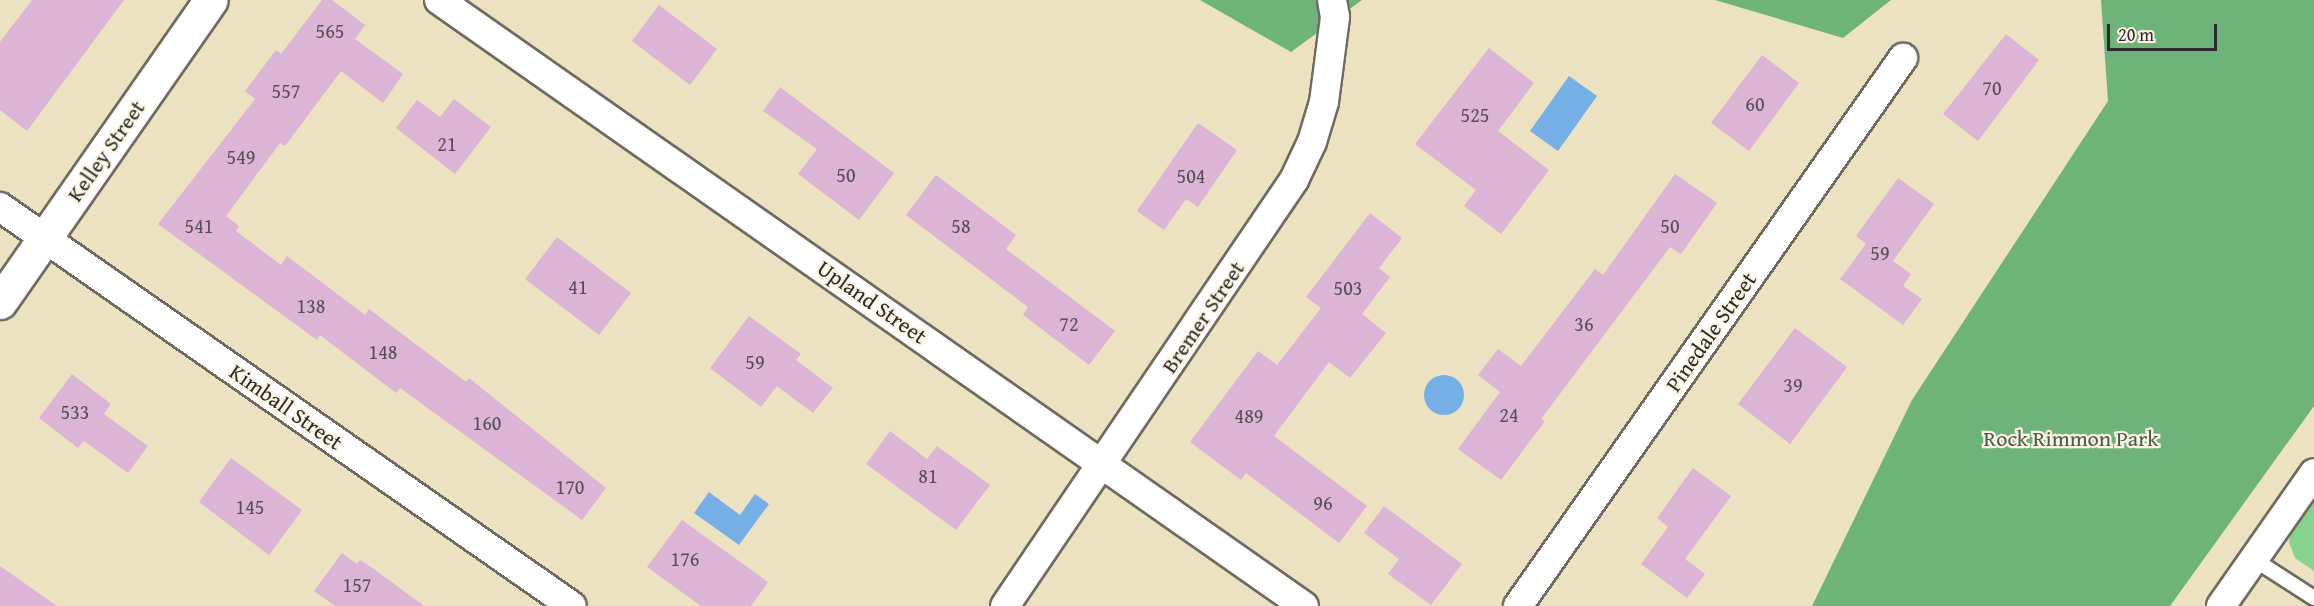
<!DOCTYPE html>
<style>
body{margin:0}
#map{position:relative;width:2314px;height:606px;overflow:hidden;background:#ece2c1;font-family:"Gentium Book Plus",serif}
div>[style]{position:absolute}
.green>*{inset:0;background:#88d28f}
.forest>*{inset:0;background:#6eb47a}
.water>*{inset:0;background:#76afe6}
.round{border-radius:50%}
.building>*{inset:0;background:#dbb4d6}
.roads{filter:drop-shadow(2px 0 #6f6b60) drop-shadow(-2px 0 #6f6b60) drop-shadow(0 2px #6f6b60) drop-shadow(0 -2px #6f6b60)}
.service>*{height:14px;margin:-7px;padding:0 7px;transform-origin:7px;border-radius:7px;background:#fff}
.minor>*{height:28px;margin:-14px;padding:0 14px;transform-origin:14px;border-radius:14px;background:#fff}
.tertiary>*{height:33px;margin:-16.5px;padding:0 16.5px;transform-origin:16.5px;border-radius:16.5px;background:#fff}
span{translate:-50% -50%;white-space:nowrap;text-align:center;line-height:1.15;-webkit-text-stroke:4.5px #fcf5e5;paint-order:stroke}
.number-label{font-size:20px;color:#574d56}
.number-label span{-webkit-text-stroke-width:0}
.street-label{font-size:22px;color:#2b2b2b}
.park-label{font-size:22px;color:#475d49}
.scale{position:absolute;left:2107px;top:24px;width:110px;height:27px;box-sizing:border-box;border:3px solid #2b2b2b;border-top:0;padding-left:8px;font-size:18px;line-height:21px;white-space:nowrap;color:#2b2b2b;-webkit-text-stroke:4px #fcf5e5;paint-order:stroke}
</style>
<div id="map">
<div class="green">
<div style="clip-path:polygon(2314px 499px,2314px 571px,2295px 558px,2289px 542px,2290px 534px)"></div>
</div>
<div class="forest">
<div style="clip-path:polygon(1200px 0,1362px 0,1291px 52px)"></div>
<div style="clip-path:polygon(1715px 0,1891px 0,1843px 38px)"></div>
<div style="clip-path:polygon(2101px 0,2314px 0,2314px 406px,2170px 606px,1812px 606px,1912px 400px,2108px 101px)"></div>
</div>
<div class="water">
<div style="clip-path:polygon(1569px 76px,1597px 96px,1558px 151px,1530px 131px)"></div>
<div class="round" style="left:1424px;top:375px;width:40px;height:40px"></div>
<div style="clip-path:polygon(709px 492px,740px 515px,755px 494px,769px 504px,739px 545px,694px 513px)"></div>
</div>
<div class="building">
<div style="clip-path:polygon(32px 0,124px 0,27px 131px,0 110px,0 42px)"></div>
<div style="clip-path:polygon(322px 0,332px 0,365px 25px,355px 39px,403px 74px,383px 103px,341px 71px,285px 146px,280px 143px,226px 216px,239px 226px,236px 231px,281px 265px,287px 256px,365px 315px,369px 309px,466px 382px,469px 378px,606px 488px,582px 520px,400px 388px,396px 393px,320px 335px,317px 340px,158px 224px,255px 99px,245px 91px,276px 50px,281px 54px)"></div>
<div style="clip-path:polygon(659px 5px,717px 49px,690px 85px,632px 41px)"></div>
<div style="clip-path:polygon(2006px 34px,2039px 60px,1978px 141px,1943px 114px)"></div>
<div style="clip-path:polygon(1489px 48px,1534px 83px,1498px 131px,1549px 170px,1501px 234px,1464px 206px,1476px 190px,1415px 144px)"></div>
<div style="clip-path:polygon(1762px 55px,1799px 83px,1749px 151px,1711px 123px)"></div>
<div style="clip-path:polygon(780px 87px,894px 173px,859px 220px,798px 174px,817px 149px,763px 111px)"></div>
<div style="clip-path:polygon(454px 99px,491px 127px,455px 174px,396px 128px,417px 100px,440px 117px)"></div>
<div style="clip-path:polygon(1198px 123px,1237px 150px,1198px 207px,1186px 199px,1164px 230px,1137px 211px)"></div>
<div style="clip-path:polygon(1675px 174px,1717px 203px,1681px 254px,1670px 247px,1541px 419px,1545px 421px,1501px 480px,1458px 449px,1500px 392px,1478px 375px,1498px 349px,1521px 366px,1595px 269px,1603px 275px)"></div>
<div style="clip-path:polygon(936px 175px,1016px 235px,1006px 249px,1115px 331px,1089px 365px,1023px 315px,1028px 307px,906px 215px)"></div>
<div style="clip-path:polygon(1898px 178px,1934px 204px,1893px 261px,1911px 274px,1903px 286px,1922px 299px,1903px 325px,1840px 279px,1866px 244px,1856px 236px)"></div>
<div style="clip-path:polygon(1370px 213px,1402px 238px,1379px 268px,1390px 277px,1362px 314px,1386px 333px,1350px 378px,1329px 362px,1274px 436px,1367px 506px,1339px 543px,1246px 473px,1241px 480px,1190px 442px,1258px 351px,1277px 365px,1321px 308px,1306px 297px)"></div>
<div style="clip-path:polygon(557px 237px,631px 293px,599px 335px,525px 279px)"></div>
<div style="clip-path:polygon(749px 316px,801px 354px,796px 360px,833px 388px,813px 413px,777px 386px,761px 407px,710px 368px)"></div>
<div style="clip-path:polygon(1795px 328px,1847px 367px,1790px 444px,1738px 404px)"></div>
<div style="clip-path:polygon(72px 374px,111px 404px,104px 414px,148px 446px,128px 473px,84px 441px,78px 448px,39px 418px)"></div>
<div style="clip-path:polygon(890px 431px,927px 459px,937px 446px,990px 485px,956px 530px,866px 464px)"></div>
<div style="clip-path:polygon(231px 458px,302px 510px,269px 555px,199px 502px)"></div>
<div style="clip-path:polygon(1693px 468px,1731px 496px,1685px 559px,1705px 574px,1687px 598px,1641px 564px,1668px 527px,1657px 518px)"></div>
<div style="clip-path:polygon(1384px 506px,1462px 564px,1431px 605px,1388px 574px,1399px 559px,1364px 533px)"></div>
<div style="clip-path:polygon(682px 520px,768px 582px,751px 606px,701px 606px,647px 567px)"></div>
<div style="clip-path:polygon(342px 553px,357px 564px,360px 560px,374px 569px,424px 606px,335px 606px,314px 591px)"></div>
<div style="clip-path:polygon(0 566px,57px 606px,0 606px)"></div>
</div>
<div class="roads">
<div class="service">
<div style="left:2255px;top:560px;width:70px;rotate:32.8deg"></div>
</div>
<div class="minor">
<div style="left:439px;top:0;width:1056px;rotate:35.01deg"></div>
<div style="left:0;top:207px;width:697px;rotate:34.9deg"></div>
<div style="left:1005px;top:606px;width:515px;rotate:-55.85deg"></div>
<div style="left:1294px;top:180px;width:42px;rotate:-64.7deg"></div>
<div style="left:1312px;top:142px;width:42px;rotate:-73.3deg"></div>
<div style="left:1324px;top:102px;width:86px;rotate:-82.6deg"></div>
<div style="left:1335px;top:17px;width:17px;rotate:-100deg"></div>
<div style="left:1518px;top:606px;width:670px;rotate:-54.91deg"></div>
<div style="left:2221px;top:606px;width:162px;rotate:-55deg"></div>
</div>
<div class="tertiary">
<div style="left:0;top:302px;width:368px;rotate:-55.1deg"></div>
</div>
</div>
<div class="number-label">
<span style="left:330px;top:30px">565</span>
<span style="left:1992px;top:87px">70</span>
<span style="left:286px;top:90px">557</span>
<span style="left:1755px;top:103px">60</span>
<span style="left:1475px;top:114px">525</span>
<span style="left:447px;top:143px">21</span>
<span style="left:241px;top:156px">549</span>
<span style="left:846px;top:174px">50</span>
<span style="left:1191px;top:175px">504</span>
<span style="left:199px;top:225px">541</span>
<span style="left:961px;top:225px">58</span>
<span style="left:1670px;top:225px">50</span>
<span style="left:1880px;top:252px">59</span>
<span style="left:578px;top:286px">41</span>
<span style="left:1348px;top:287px">503</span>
<span style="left:311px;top:305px">138</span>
<span style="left:1069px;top:323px">72</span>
<span style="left:1584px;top:323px">36</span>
<span style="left:383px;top:351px">148</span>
<span style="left:755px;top:361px">59</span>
<span style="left:1793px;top:384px">39</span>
<span style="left:75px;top:411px">533</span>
<span style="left:1509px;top:414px">24</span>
<span style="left:1249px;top:415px">489</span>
<span style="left:487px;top:422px">160</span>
<span style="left:928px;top:475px">81</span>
<span style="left:570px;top:486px">170</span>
<span style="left:1323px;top:502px">96</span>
<span style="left:250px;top:506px">145</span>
<span style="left:685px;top:558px">176</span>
<span style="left:357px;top:584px">157</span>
</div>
<div class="street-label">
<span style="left:106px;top:151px;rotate:-55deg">Kelley Street</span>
<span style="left:872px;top:302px;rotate:35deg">Upland Street</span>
<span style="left:1203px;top:317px;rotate:-56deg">Bremer Street</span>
<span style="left:1711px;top:332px;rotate:-55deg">Pinedale Street</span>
<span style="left:286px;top:407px;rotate:35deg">Kimball Street</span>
</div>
<div class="park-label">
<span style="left:2071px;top:439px">Rock Rimmon Park</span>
</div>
<div class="scale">20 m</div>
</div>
